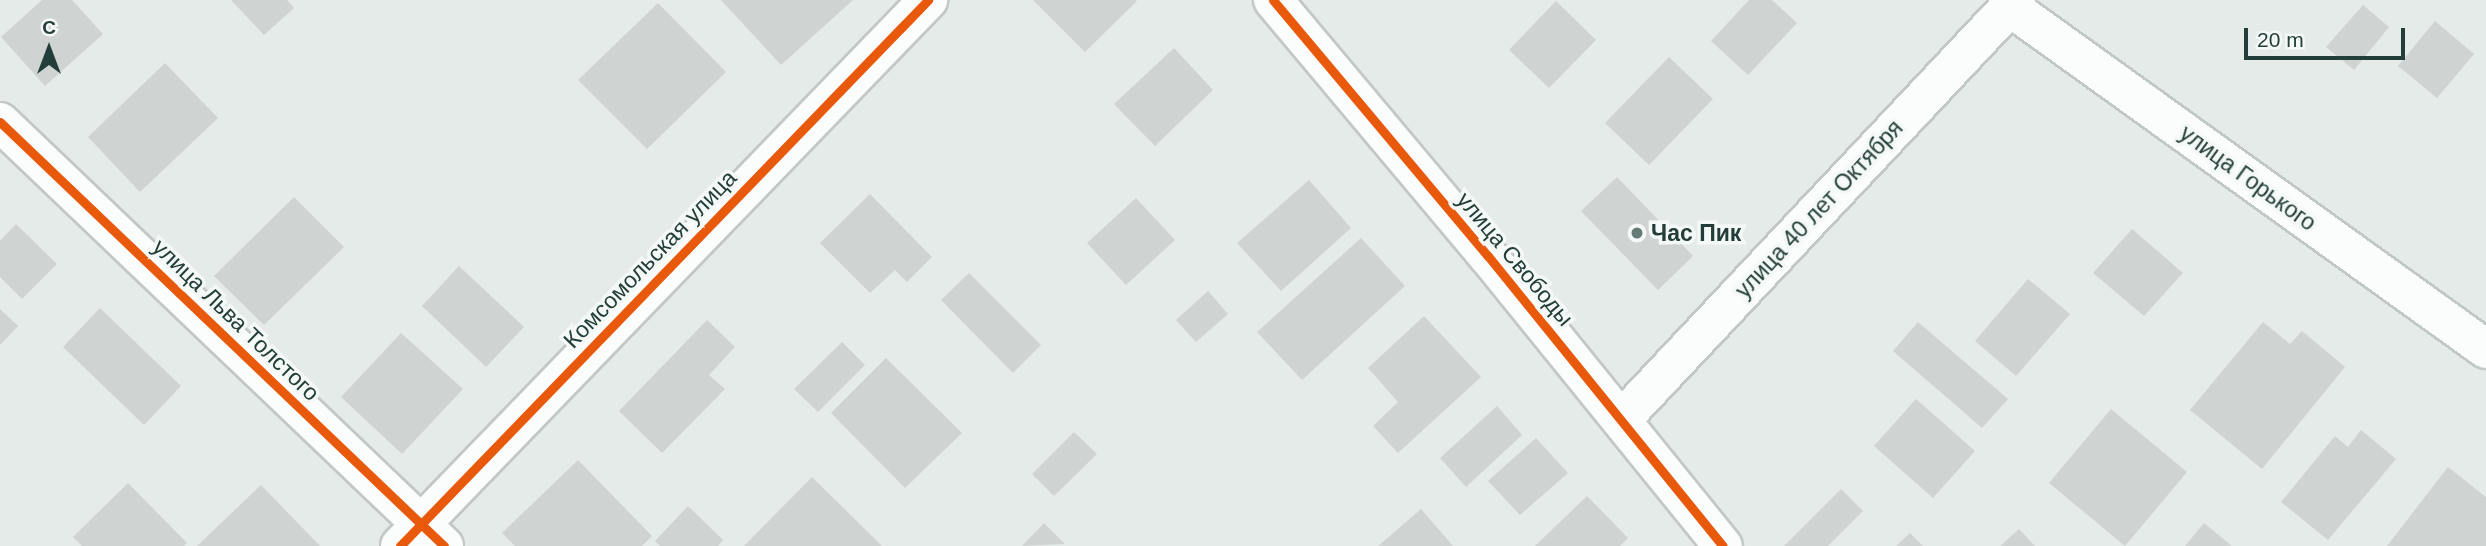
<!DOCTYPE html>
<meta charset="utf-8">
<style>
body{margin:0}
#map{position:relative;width:2486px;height:546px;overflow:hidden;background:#e5ebe8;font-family:Arial,sans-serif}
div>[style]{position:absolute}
.building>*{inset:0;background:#cfd4d2}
.roads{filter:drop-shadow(2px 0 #c2c8c5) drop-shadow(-2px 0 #c2c8c5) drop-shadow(0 2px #c2c8c5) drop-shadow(0 -2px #c2c8c5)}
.minor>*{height:38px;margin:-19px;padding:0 19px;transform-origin:19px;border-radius:19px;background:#fbfcfc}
.cycleway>*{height:9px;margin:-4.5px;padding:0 4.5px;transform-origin:4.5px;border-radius:4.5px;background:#e8590c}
.dots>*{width:19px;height:19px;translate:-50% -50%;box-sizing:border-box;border:4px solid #f4f9f7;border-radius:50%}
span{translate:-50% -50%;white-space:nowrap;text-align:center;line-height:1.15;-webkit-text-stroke:7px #f4f9f7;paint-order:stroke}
.street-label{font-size:23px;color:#233e38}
.poi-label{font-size:23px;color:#233e38;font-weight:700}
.left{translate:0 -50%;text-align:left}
.north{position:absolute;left:14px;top:14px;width:70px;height:70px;-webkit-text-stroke:5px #f4f9f7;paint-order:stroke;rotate:0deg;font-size:19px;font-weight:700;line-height:28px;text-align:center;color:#233e38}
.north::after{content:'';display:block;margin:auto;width:24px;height:32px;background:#233e38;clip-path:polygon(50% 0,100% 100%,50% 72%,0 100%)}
.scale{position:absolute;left:2244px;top:28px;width:161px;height:32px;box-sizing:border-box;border:4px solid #233e38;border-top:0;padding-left:9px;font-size:21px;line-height:24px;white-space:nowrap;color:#233e38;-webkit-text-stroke:5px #f4f9f7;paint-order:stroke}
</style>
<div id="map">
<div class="building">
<div style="clip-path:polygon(42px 0,72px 0,103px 34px,45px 86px,1px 37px)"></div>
<div style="clip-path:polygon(231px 0,287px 0,294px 8px,264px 35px)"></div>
<div style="clip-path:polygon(721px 0,853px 0,781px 65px)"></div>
<div style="clip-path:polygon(1033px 0,1135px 0,1137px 1px,1085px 52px)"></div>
<div style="clip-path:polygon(1749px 0,1772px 0,1797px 23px,1748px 75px,1711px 41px)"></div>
<div style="clip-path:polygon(1556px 1px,1596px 40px,1549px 88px,1509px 50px)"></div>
<div style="clip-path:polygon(658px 3px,726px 72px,647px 149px,578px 80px)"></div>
<div style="clip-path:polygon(2363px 5px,2389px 27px,2354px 70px,2326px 47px)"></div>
<div style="clip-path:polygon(2435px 21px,2474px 54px,2437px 98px,2398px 66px)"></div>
<div style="clip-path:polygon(1174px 48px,1213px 90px,1155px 146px,1114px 104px)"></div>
<div style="clip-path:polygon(1669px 57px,1713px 99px,1649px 165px,1605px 123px)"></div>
<div style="clip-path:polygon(165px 63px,218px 118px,140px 192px,88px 137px)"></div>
<div style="clip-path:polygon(1617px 177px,1693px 256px,1658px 290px,1581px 211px)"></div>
<div style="clip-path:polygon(1309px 180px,1351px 228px,1281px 291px,1237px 243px)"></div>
<div style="clip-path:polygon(870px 194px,932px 257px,907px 282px,895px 270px,870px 293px,820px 243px)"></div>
<div style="clip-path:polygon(294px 197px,344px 247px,264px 325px,214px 276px)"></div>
<div style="clip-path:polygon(1136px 198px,1175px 240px,1126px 285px,1087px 243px)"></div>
<div style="clip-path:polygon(16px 224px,57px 264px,22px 299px,0 277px,0 241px)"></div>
<div style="clip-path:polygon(2132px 229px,2183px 273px,2144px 316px,2093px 273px)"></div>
<div style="clip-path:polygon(1361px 238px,1405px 286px,1302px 380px,1257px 332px)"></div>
<div style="clip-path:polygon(459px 266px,524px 327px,486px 367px,422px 306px)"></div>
<div style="clip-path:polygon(969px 273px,1041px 345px,1013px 373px,941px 300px)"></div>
<div style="clip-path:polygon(2028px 279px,2070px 314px,2016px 376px,1975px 341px)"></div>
<div style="clip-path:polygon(1208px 291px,1228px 314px,1196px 342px,1176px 320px)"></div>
<div style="clip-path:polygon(100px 308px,181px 386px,144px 425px,63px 347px)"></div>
<div style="clip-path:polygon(0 309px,18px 326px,0 345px)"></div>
<div style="clip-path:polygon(1424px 316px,1481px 377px,1398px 453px,1373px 426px,1398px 402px,1368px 368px)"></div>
<div style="clip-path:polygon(707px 320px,735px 347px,709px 375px,725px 389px,662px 453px,619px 411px)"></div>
<div style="clip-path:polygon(1918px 322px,2008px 399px,1982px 428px,1893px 351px)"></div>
<div style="clip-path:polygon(2263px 322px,2290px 344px,2302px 331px,2345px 367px,2262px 469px,2190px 410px)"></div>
<div style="clip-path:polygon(401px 333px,463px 389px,402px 454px,341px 397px)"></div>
<div style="clip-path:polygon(842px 342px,865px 365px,818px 412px,794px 389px)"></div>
<div style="clip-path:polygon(886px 358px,962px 433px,905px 488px,831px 413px)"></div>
<div style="clip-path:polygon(1916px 399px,1975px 451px,1933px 498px,1874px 446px)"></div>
<div style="clip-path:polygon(1497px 406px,1522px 435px,1466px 487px,1440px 458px)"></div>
<div style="clip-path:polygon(2111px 409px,2187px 472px,2125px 546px,2049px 483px)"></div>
<div style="clip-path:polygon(2361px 430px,2396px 459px,2328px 540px,2281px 502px,2335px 436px,2348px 447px)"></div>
<div style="clip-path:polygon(1074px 432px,1097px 454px,1054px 496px,1032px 474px)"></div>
<div style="clip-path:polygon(1536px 438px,1568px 473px,1520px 515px,1488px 481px)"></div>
<div style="clip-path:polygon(578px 460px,652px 536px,642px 546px,515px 546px,502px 533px)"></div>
<div style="clip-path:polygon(2448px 467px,2486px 497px,2486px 546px,2387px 546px)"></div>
<div style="clip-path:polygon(812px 477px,882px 546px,744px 546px)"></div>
<div style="clip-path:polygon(128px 483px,187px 543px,184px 546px,82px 546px,73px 537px)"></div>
<div style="clip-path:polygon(261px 485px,320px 546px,197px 546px)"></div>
<div style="clip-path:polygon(1841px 489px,1863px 511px,1828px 546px,1784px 546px)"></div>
<div style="clip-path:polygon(1587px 496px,1628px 538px,1620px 546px,1535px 546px)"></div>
<div style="clip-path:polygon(688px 506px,723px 540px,718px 546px,660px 546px,655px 541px)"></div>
<div style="clip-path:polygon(1421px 509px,1453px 546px,1378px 546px)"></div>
<div style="clip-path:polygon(1044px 523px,1065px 544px,1022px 546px)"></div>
<div style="clip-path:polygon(2204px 523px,2232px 546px,2185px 546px)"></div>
<div style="clip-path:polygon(2019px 529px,2035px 546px,2000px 546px)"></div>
<div style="clip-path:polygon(1910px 533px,1923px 546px,1896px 546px)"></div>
</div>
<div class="roads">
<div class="minor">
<div style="left:1273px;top:0;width:334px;rotate:50deg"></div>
<div style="left:1488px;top:256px;width:373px;rotate:51deg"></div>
<div style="left:2010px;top:7px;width:586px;rotate:35.7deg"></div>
<div style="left:0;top:122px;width:614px;rotate:43.68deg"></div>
<div style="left:1622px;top:419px;width:575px;rotate:-46.76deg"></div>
<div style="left:400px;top:546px;width:760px;rotate:-45.96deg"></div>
</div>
</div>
<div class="cycleway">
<div style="left:1273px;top:0;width:334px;rotate:50deg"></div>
<div style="left:1488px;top:256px;width:373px;rotate:51deg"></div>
<div style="left:0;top:122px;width:614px;rotate:43.68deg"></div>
<div style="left:400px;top:546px;width:760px;rotate:-45.96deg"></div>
</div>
<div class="dots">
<div style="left:1637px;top:233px;background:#677b76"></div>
</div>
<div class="street-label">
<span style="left:2248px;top:178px;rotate:36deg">улица Горького</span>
<span style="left:1819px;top:209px;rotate:-47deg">улица 40 лет Октября</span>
<span style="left:650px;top:259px;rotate:-46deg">Комсомольская улица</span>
<span style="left:1515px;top:259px;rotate:50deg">улица Свободы</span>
<span style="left:236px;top:320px;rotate:44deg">улица Льва Толстого</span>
</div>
<div class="poi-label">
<span class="left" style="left:1651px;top:233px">Час Пик</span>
</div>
<div class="north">С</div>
<div class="scale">20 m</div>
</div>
